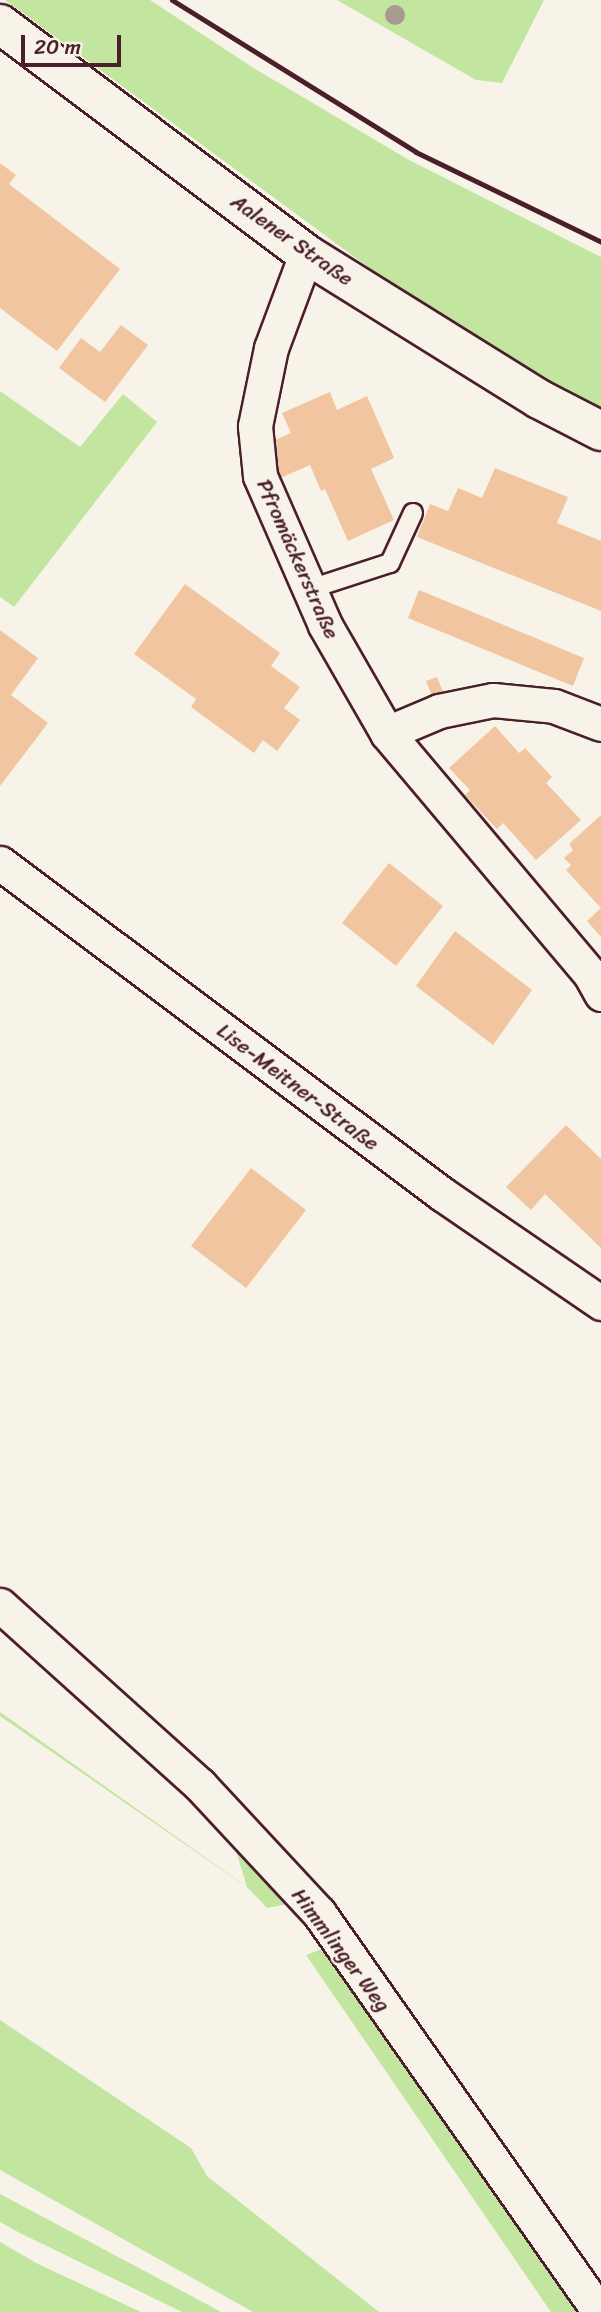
<!DOCTYPE html>
<meta charset="utf-8">
<style>
body{margin:0}
#map{position:relative;width:601px;height:2312px;overflow:hidden;background:#f7f3e8;font-family:Sriracha,sans-serif}
div>[style]{position:absolute}
.green>*{inset:0;background:#c2e6a0}
.building>*{inset:0;background:#f1c5a0}
.roads{filter:drop-shadow(2px 0 #4a1f2b) drop-shadow(-2px 0 #4a1f2b) drop-shadow(0 2px #4a1f2b) drop-shadow(0 -2px #4a1f2b)}
.service>*{height:18px;margin:-9px;padding:0 9px;transform-origin:9px;border-radius:9px;background:#f7f3e8}
.minor>*{height:33px;margin:-16.5px;padding:0 16.5px;transform-origin:16.5px;border-radius:16.5px;background:#f7f3e8}
.tertiary>*{height:38px;margin:-19px;padding:0 19px;transform-origin:19px;border-radius:19px;background:#f7f3e8}
.rail>*{height:5px;margin:-2.5px;padding:0 2.5px;transform-origin:2.5px;border-radius:2.5px;background:#4a1f2b}
.trees>*{width:20px;height:20px;margin:-10px;border-radius:50%;background:#a89a90}
span{translate:-50% -50%;white-space:nowrap;text-align:center;line-height:1.15;-webkit-text-stroke:5px #f7f3e8;paint-order:stroke}
.street-label{font-size:21px;color:#4a1f2b}
.scale{position:absolute;left:21px;top:35px;width:100px;height:32px;box-sizing:border-box;border:4px solid #4a1f2b;border-top:0;padding-left:9px;font-size:21px;line-height:24px;white-space:nowrap;color:#4a1f2b;-webkit-text-stroke:5px #f7f3e8;paint-order:stroke}
</style>
<div id="map">
<div class="green">
<div style="clip-path:polygon(5px 0,150px 0,252px 67px,409px 160px,601px 257px,601px 412px,546px 389px,424px 308px)"></div>
<div style="clip-path:polygon(337px 0,544px 0,502px 83px,476px 80px)"></div>
<div style="clip-path:polygon(0 391px,80px 447px,123px 394px,157px 422px,14px 607px,0 597px)"></div>
<div style="clip-path:polygon(0 1712px,247px 1887px,231px 1835px,299px 1902px,267px 1908px,248px 1888px,0 1716px)"></div>
<div style="clip-path:polygon(333px 1945px,583px 2312px,551px 2312px,306px 1955px)"></div>
<div style="clip-path:polygon(0 2020px,191px 2148px,207px 2176px,379px 2312px,253px 2312px,0 2170px)"></div>
<div style="clip-path:polygon(0 2194px,199px 2300px,221px 2312px,182px 2312px,18px 2232px,0 2222px)"></div>
<div style="clip-path:polygon(0 2242px,38px 2264px,141px 2312px,0 2312px)"></div>
</div>
<div class="building">
<div style="clip-path:polygon(0 163px,16px 175px,9px 184px,120px 269px,57px 351px,0 308px)"></div>
<div style="clip-path:polygon(121px 325px,148px 345px,105px 402px,59px 368px,81px 338px,100px 352px)"></div>
<div style="clip-path:polygon(330px 392px,337px 410px,367px 396px,394px 458px,371px 469px,394px 520px,348px 541px,325px 489px,321px 491px,310px 465px,278px 479px,264px 445px,291px 433px,282px 413px)"></div>
<div style="clip-path:polygon(495px 468px,568px 497px,557px 523px,601px 541px,601px 611px,417px 537px,430px 504px,448px 511px,458px 488px,482px 498px)"></div>
<div style="clip-path:polygon(185px 584px,280px 653px,271px 666px,300px 687px,284px 708px,300px 720px,277px 751px,263px 740px,254px 753px,191px 707px,196px 699px,134px 654px)"></div>
<div style="clip-path:polygon(419px 590px,584px 658px,573px 686px,408px 618px)"></div>
<div style="clip-path:polygon(0 630px,38px 658px,11px 695px,48px 723px,0 786px)"></div>
<div style="clip-path:polygon(437px 677px,443px 692px,432px 696px,426px 681px)"></div>
<div style="clip-path:polygon(495px 726px,519px 753px,525px 748px,552px 777px,546px 783px,581px 820px,536px 860px,503px 823px,497px 829px,465px 795px,470px 790px,449px 768px)"></div>
<div style="clip-path:polygon(601px 815px,601px 937px,587px 921px,601px 908px,566px 870px,571px 865px,564px 858px,573px 850px,569px 844px)"></div>
<div style="clip-path:polygon(389px 863px,443px 906px,396px 966px,342px 923px)"></div>
<div style="clip-path:polygon(455px 931px,532px 990px,493px 1045px,416px 986px)"></div>
<div style="clip-path:polygon(566px 1125px,601px 1159px,601px 1248px,545px 1194px,531px 1210px,506px 1187px)"></div>
<div style="clip-path:polygon(251px 1168px,306px 1210px,246px 1288px,191px 1246px)"></div>
</div>
<div class="roads">
<div class="service">
<div style="left:310px;top:589px;width:84px;rotate:-18deg"></div>
<div style="left:390px;top:563px;width:55px;rotate:-65.3deg"></div>
</div>
<div class="minor">
<div style="left:306px;top:254px;width:100px;rotate:110.4deg"></div>
<div style="left:271px;top:348px;width:80px;rotate:101.6deg"></div>
<div style="left:255px;top:426px;width:50px;rotate:84.3deg"></div>
<div style="left:260px;top:476px;width:163px;rotate:66.4deg"></div>
<div style="left:325px;top:625px;width:125px;rotate:60.1deg"></div>
<div style="left:387px;top:733px;width:315px;rotate:49.9deg"></div>
<div style="left:590px;top:974px;width:23px;rotate:61deg"></div>
<div style="left:387px;top:733px;width:56px;rotate:-22.9deg"></div>
<div style="left:439px;top:711px;width:55px;rotate:-11.5deg"></div>
<div style="left:493px;top:700px;width:61px;rotate:5.6deg"></div>
<div style="left:554px;top:706px;width:50px;rotate:21deg"></div>
<div style="left:0;top:863px;width:552px;rotate:36.83deg"></div>
<div style="left:442px;top:1194px;width:193px;rotate:34.4deg"></div>
<div style="left:0;top:1605px;width:269px;rotate:42deg"></div>
<div style="left:200px;top:1785px;width:175px;rotate:47.1deg"></div>
<div style="left:319px;top:1913px;width:487px;rotate:54.9deg"></div>
</div>
<div class="tertiary">
<div style="left:0;top:24px;width:383px;rotate:36.9deg"></div>
<div style="left:306px;top:254px;width:274px;rotate:31.9deg"></div>
<div style="left:539px;top:399px;width:70px;rotate:27.3deg"></div>
</div>
</div>
<div class="rail">
<div style="left:172px;top:0;width:287px;rotate:31.9deg"></div>
<div style="left:416px;top:152px;width:206px;rotate:25.9deg"></div>
</div>
<div class="trees">
<div style="left:395px;top:15px"></div>
</div>
<div class="street-label">
<span style="left:292px;top:240px;rotate:35deg">Aalener Straße</span>
<span style="left:298px;top:559px;rotate:66deg">Pfromäckerstraße</span>
<span style="left:298px;top:1087px;rotate:37deg">Lise-Meitner-Straße</span>
<span style="left:341px;top:1950px;rotate:53deg">Himmlinger Weg</span>
</div>
<div class="scale">20 m</div>
</div>
